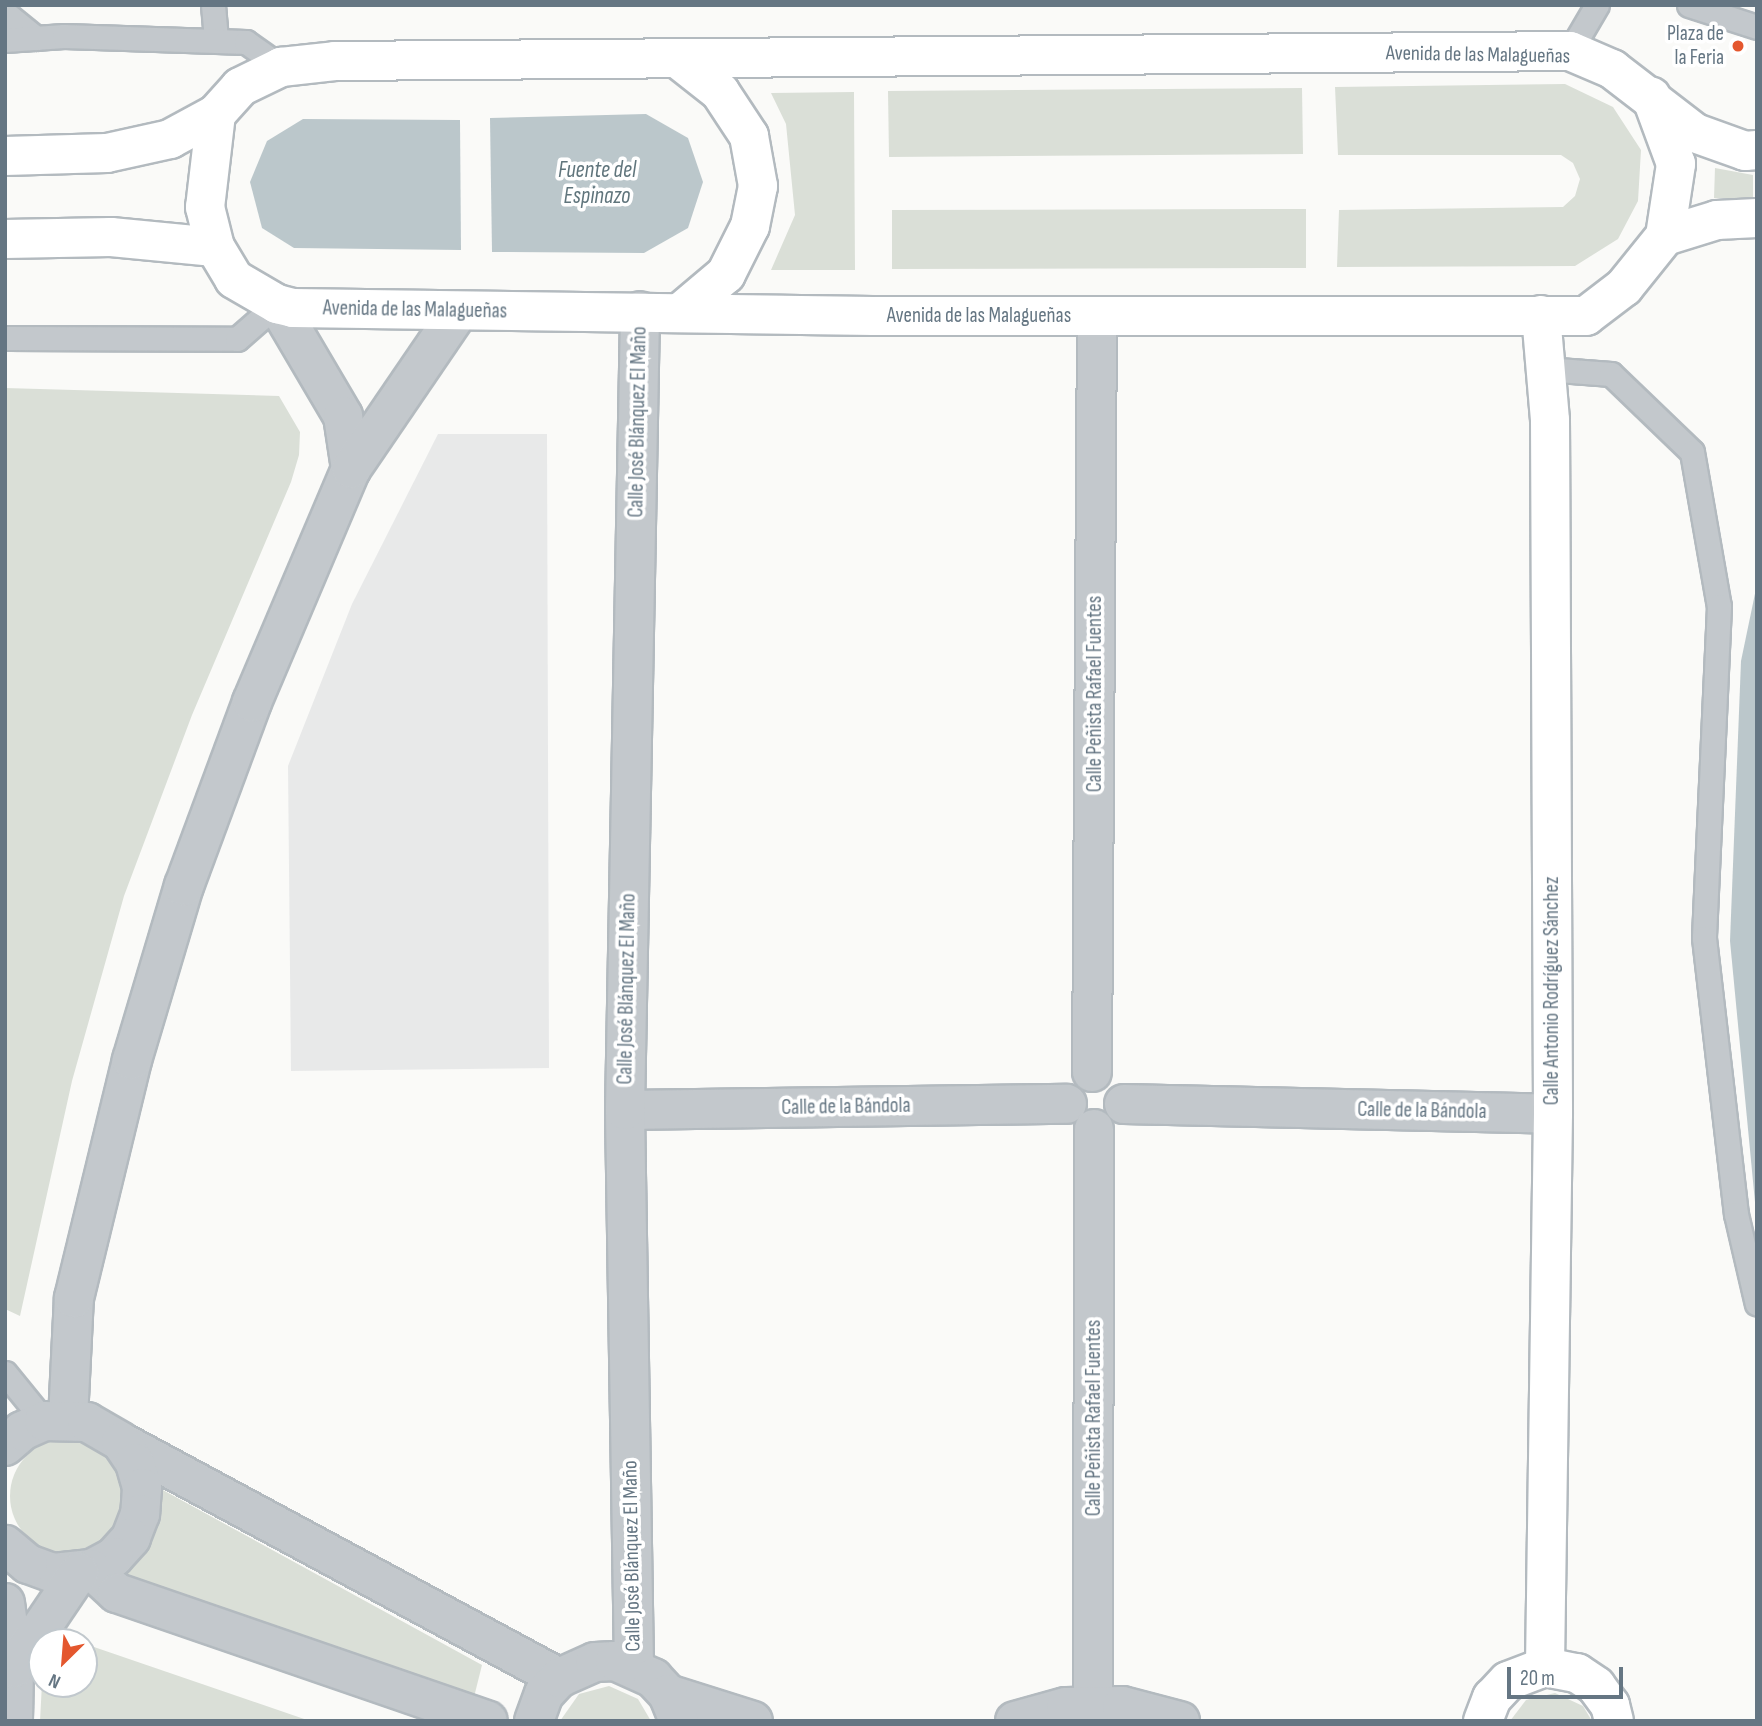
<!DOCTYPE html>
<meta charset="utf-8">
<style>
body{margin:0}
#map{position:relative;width:1762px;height:1726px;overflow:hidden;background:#fafaf8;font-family:"Sofia Sans Condensed",sans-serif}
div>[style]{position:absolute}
.built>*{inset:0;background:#e8e9e9}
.green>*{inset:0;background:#dadfd7}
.round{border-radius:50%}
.water>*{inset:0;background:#bbc7cb}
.roads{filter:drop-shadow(2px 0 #b3babf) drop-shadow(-2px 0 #b3babf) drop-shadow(0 2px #b3babf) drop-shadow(0 -2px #b3babf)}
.service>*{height:23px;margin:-11.5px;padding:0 11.5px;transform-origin:11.5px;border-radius:11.5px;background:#c3c8cc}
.minor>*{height:38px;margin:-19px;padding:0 19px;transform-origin:19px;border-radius:19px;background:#c3c8cc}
.secondary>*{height:38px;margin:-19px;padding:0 19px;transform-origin:19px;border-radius:19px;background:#fff}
.dots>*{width:19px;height:19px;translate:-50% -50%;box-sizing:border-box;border:4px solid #fff;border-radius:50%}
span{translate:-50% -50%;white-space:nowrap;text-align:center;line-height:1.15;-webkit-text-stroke:7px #fff;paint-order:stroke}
.poi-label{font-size:21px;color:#657683}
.right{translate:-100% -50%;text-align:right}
.street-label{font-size:21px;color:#657683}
.water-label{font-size:23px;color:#60757c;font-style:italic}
.frame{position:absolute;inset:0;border:7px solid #657683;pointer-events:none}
.north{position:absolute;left:28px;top:1628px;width:70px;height:70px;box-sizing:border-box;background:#fff;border:2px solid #c1c8cd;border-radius:50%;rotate:205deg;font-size:19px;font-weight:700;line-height:28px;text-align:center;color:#657683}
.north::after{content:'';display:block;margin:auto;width:24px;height:32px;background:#e4572e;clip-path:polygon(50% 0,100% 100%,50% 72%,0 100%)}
.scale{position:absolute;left:1507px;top:1667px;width:116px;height:32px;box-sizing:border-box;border:4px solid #657683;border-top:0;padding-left:9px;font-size:21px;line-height:24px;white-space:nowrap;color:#657683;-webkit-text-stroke:5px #fff;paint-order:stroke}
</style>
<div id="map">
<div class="built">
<div style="clip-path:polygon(438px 434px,547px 434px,549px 1068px,291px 1071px,288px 766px,352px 604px)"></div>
</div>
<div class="green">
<div style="clip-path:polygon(1565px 84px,1613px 107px,1641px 150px,1638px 201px,1618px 239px,1575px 266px,1337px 267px,1339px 210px,1563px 207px,1575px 196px,1580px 179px,1573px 163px,1561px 155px,1338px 155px,1335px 87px)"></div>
<div style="clip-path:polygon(1302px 88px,1303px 154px,889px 157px,888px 91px)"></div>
<div style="clip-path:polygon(854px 92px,855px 270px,771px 270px,795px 215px,786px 124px,771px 93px)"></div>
<div style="clip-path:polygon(1715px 168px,1753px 175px,1753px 200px,1714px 198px)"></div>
<div style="clip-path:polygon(1306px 209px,1306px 268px,892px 269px,892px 210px)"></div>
<div style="clip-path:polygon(5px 388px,279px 396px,300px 432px,299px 455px,291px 482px,192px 715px,124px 896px,72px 1081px,20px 1316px,5px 1309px)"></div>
<div class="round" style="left:10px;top:1439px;width:114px;height:114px"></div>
<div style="clip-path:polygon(161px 1489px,482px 1665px,474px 1697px,121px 1578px,148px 1548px,159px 1521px)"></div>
<div style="clip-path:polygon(84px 1646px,94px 1647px,310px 1721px,40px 1721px,42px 1683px,84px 1684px)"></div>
<div style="clip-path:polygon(609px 1686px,638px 1699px,651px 1721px,560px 1721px,579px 1694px)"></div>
<div style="clip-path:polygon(1555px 1693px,1583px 1706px,1592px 1721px,1510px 1721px,1526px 1700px)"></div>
</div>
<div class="water">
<div style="clip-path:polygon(646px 114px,688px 138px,703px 182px,688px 228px,644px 253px,492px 252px,490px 118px)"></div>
<div style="clip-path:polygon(303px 119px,460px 120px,461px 250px,294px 248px,262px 228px,250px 182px,267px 141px)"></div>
<div style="clip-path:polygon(1757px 584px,1757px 1223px,1730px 941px,1741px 661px)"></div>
</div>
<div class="roads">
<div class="service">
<div style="left:213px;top:5px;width:35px;rotate:85deg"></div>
<div style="left:1689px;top:5px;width:71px;rotate:17.9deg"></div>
<div style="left:5px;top:13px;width:40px;rotate:39deg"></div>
<div style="left:5px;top:40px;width:59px;rotate:-3.9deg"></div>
<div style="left:64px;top:36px;width:182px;rotate:1.9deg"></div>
<div style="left:246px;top:42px;width:43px;rotate:35.5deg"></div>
<div style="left:1570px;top:51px;width:53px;rotate:-59.6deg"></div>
<div style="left:5px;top:338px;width:232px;rotate:0.2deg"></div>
<div style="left:237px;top:339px;width:53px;rotate:-41.2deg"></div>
<div style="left:1545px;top:369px;width:66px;rotate:4.3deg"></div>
<div style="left:1611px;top:374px;width:112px;rotate:43.9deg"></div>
<div style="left:1692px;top:452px;width:156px;rotate:80.1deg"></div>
<div style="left:1719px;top:606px;width:332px;rotate:92.6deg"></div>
<div style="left:1704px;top:938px;width:278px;rotate:83.4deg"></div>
<div style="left:1736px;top:1214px;width:92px;rotate:76.9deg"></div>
<div style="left:5px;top:1373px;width:62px;rotate:50.9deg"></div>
</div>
<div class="minor">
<div style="left:277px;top:304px;width:130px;rotate:59.5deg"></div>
<div style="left:343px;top:416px;width:54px;rotate:81.4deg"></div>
<div style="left:1092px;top:1072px;width:756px;rotate:-89.62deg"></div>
<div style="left:1124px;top:1104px;width:429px;rotate:1.3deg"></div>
<div style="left:625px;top:1110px;width:442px;rotate:-0.8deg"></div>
<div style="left:68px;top:1419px;width:121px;rotate:-87.2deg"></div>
<div style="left:74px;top:1298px;width:245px;rotate:-76.3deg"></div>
<div style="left:132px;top:1060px;width:182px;rotate:-73.4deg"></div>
<div style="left:184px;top:886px;width:196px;rotate:-69.7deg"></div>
<div style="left:252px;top:702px;width:253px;rotate:-67deg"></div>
<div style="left:351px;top:469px;width:190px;rotate:-55.7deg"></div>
<div style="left:121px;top:1442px;width:498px;rotate:28.3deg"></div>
<div style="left:5px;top:1446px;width:23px;rotate:-41deg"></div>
<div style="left:22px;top:1431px;width:24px;rotate:-24deg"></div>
<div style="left:44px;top:1421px;width:43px;rotate:1.3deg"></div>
<div style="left:87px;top:1422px;width:39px;rotate:30deg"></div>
<div style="left:121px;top:1442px;width:25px;rotate:56deg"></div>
<div style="left:135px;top:1463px;width:26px;rotate:74deg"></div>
<div style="left:142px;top:1488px;width:26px;rotate:94deg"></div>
<div style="left:140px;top:1514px;width:26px;rotate:111deg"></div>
<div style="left:131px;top:1538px;width:25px;rotate:132deg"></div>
<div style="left:114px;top:1557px;width:26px;rotate:152deg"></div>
<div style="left:91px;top:1569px;width:38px;rotate:174deg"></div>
<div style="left:53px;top:1573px;width:27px;rotate:-160deg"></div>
<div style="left:28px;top:1564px;width:30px;rotate:-140deg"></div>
<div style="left:91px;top:1569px;width:35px;rotate:43deg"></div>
<div style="left:117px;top:1593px;width:392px;rotate:19deg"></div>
<div style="left:5px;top:1603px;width:66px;rotate:82.1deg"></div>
<div style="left:14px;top:1668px;width:53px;rotate:91.1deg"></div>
<div style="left:634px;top:1666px;width:556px;rotate:-90.93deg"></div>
<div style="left:625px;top:1110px;width:799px;rotate:-88.92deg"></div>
<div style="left:14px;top:1668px;width:116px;rotate:-55.9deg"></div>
<div style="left:668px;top:1694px;width:89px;rotate:17.6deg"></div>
<div style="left:1093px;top:1707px;width:578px;rotate:-89.9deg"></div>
<div style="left:534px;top:1721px;width:29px;rotate:-70deg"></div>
<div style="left:544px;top:1694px;width:22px;rotate:-47deg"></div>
<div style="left:559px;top:1678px;width:39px;rotate:-24deg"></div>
<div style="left:595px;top:1662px;width:20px;rotate:-3deg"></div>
<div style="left:615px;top:1661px;width:42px;rotate:24.1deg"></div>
<div style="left:653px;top:1678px;width:22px;rotate:47deg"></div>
<div style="left:668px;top:1694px;width:29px;rotate:68deg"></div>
<div style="left:1015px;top:1721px;width:53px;rotate:-15.4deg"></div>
<div style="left:1066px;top:1707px;width:56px;rotate:-1deg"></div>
<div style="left:1122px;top:1706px;width:60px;rotate:14.5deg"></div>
</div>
<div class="secondary">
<div style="left:677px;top:58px;width:55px;rotate:38.3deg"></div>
<div style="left:720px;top:92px;width:53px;rotate:56.6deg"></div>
<div style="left:749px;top:136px;width:51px;rotate:79.8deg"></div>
<div style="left:758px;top:186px;width:41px;rotate:101.3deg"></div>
<div style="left:750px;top:226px;width:54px;rotate:116.6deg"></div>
<div style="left:726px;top:274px;width:57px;rotate:139.9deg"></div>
<div style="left:216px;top:114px;width:94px;rotate:96.7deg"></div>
<div style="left:205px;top:207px;width:41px;rotate:76deg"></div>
<div style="left:215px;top:247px;width:37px;rotate:59deg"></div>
<div style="left:234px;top:279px;width:50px;rotate:30.2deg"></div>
<div style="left:277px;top:304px;width:16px;rotate:14deg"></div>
<div style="left:293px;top:308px;width:580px;rotate:0.79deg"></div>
<div style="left:873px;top:316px;width:713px"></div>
<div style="left:1586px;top:316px;width:48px;rotate:-37.3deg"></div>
<div style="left:1624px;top:287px;width:65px;rotate:-51.2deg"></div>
<div style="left:1665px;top:236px;width:73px;rotate:-81.3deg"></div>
<div style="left:1676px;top:164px;width:72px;rotate:-110.2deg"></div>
<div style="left:5px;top:156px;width:102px;rotate:-1.7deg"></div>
<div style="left:107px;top:153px;width:65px;rotate:-12.5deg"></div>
<div style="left:170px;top:139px;width:52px;rotate:-28.5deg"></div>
<div style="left:216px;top:114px;width:36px;rotate:-48deg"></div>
<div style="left:240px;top:87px;width:46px;rotate:-26deg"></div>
<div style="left:281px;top:67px;width:54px;rotate:-6.3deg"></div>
<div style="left:335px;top:61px;width:1235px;rotate:-0.46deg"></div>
<div style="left:1570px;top:51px;width:46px;rotate:23.2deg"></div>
<div style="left:1612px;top:69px;width:105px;rotate:37.6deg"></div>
<div style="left:1695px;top:133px;width:53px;rotate:19.8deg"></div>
<div style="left:1745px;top:151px;width:12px;rotate:-5deg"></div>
<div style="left:1665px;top:236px;width:54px;rotate:-17.1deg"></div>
<div style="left:1717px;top:220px;width:40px;rotate:-2.9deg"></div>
<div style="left:5px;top:239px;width:106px;rotate:-1.1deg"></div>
<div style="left:111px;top:237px;width:104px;rotate:5.5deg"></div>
<div style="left:1541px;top:315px;width:105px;rotate:85.1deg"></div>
<div style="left:1550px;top:420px;width:694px;rotate:89.75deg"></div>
<div style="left:1553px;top:1114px;width:553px;rotate:90.83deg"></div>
<div style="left:1483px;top:1721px;width:25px;rotate:-69deg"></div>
<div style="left:1492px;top:1698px;width:23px;rotate:-47deg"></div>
<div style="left:1508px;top:1681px;width:40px;rotate:-21deg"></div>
<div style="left:1545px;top:1667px;width:33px;rotate:11deg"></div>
<div style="left:1577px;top:1673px;width:23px;rotate:34deg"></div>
<div style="left:1596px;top:1686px;width:24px;rotate:54deg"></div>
<div style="left:1610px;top:1705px;width:16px;rotate:76deg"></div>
</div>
</div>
<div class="dots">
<div style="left:1738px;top:46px;background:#e4572e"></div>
</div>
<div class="poi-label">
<span class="right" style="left:1724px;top:46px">Plaza de<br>la Feria</span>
</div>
<div class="street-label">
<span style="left:1478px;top:55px;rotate:1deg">Avenida de las Malagueñas</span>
<span style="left:415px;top:310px;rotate:1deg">Avenida de las Malagueñas</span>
<span style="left:979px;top:316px">Avenida de las Malagueñas</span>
<span style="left:638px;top:422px;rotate:-89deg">Calle José Blánquez El Maño</span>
<span style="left:1095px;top:694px;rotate:-90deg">Calle Peñista Rafael Fuentes</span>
<span style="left:627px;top:989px;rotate:-89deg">Calle José Blánquez El Maño</span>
<span style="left:1552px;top:991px;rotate:-90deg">Calle Antonio Rodríguez Sánchez</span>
<span style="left:846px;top:1107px;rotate:-1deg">Calle de la Bándola</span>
<span style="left:1422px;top:1111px;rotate:1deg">Calle de la Bándola</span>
<span style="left:1094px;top:1418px;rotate:-90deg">Calle Peñista Rafael Fuentes</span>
<span style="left:632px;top:1556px;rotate:-91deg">Calle José Blánquez El Maño</span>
</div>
<div class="water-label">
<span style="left:597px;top:183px">Fuente del<br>Espinazo</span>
</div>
<div class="frame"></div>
<div class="north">N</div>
<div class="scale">20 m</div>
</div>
